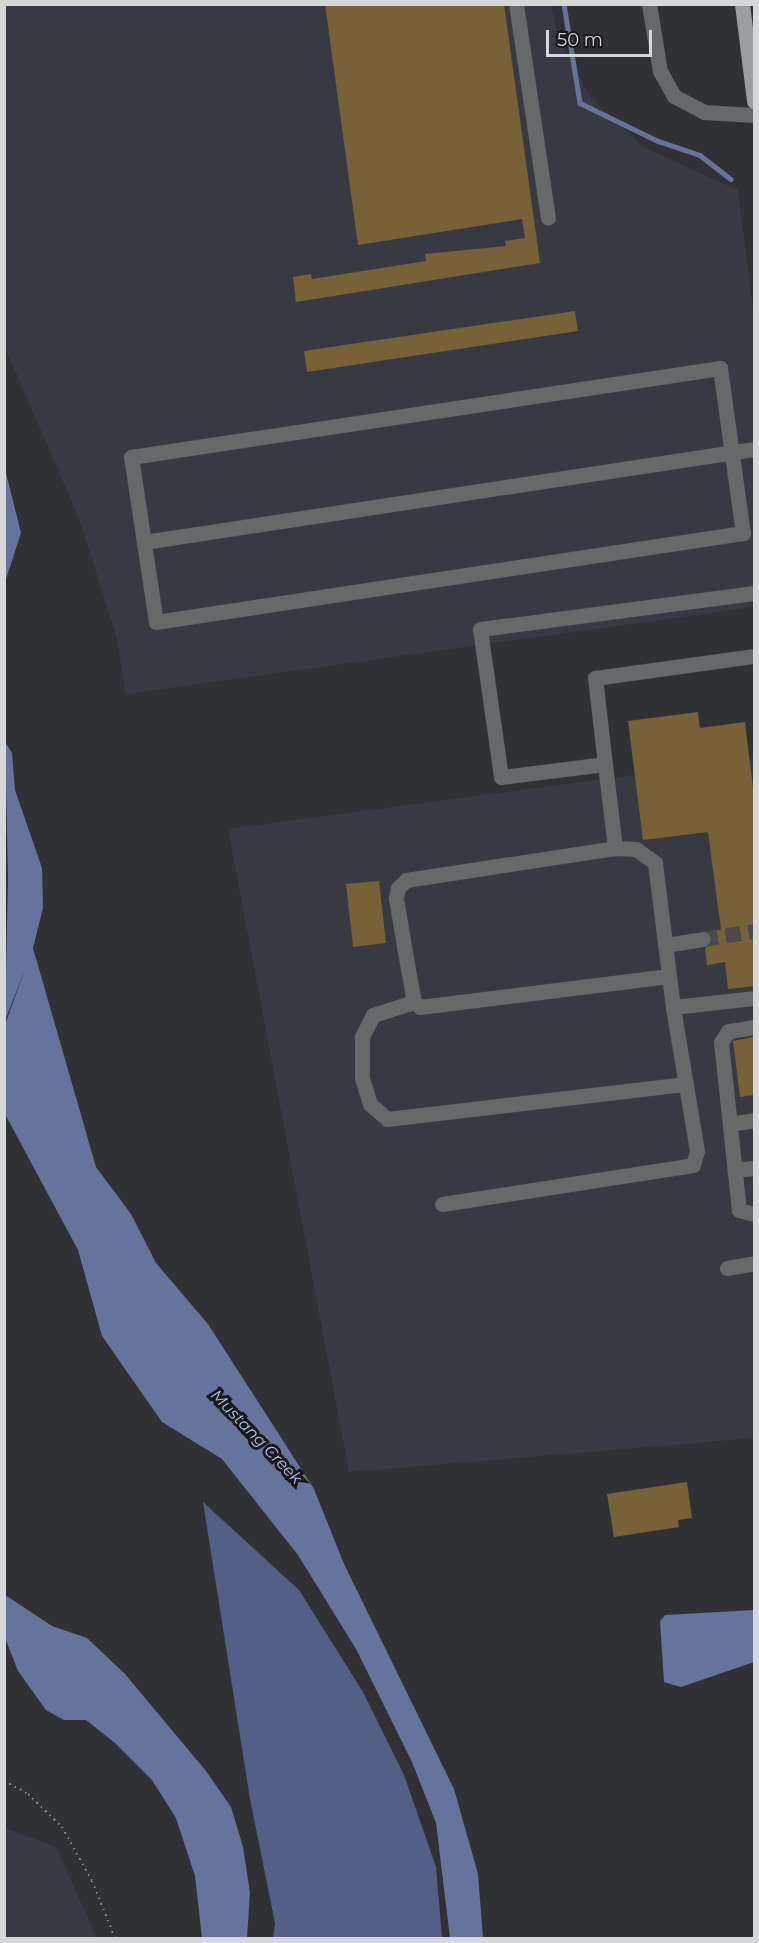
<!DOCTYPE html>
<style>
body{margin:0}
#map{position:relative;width:759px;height:1943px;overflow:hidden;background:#303134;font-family:Montserrat,sans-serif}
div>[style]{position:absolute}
.built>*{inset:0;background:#373a43}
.forest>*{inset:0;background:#535f87}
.water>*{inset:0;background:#66739c}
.stream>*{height:4.5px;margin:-2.25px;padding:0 2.25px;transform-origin:2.25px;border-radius:2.25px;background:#66739c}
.building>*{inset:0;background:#796137}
.minor-tunnel>*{height:15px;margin-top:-7.5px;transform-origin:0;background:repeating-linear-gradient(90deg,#494a4d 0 15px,transparent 0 23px)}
.path>*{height:2px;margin-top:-1px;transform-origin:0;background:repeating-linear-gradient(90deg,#87888a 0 1.5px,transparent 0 6px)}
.minor>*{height:15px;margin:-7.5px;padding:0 7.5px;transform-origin:7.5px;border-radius:7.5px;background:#67686a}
.major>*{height:15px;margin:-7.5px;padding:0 7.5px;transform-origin:7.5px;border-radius:7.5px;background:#9d9ea1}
span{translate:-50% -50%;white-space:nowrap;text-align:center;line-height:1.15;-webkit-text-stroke:6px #19191a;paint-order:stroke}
.water-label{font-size:16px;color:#b2c3f8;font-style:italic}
.frame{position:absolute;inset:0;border:6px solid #d6d7d9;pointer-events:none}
.scale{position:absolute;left:546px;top:30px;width:106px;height:27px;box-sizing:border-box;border:3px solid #d6d7d9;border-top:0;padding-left:8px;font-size:18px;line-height:21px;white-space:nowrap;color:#d6d7d9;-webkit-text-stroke:4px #19191a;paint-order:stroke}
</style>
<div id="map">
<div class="built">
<div style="clip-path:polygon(4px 5px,551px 5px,558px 37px,590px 97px,643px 147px,738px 190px,754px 317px,754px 607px,126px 694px,117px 639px,80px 521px,5px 347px)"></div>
<div style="clip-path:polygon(754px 759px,754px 1438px,349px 1472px,228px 829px)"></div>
<div style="clip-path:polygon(5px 1828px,56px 1847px,97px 1938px,5px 1938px)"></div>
</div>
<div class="forest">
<div style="clip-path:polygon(203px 1502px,299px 1590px,363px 1692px,404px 1775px,436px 1867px,442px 1938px,273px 1938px,275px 1923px,250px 1799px)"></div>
</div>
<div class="water">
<div style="clip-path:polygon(5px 469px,21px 533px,5px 582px,4px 469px)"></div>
<div style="clip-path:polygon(5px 742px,12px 753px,15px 790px,42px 868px,43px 908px,33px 948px,96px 1167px,131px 1214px,156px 1263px,208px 1324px,314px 1489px,344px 1564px,454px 1789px,478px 1874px,483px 1938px,450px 1938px,436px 1823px,412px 1762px,356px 1649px,298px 1555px,222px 1459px,162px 1422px,102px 1336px,78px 1250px,5px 1114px,5px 1025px,25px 969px,5px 1021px,8px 877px)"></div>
<div style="clip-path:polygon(5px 1595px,52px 1626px,87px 1638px,125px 1674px,206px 1771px,231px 1807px,243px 1847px,250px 1893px,247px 1938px,202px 1938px,195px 1876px,176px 1818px,152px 1780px,115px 1743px,86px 1720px,64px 1720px,46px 1710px,18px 1671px,5px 1638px)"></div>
<div style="clip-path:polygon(754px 1610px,754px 1662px,681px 1687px,664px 1682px,660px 1621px,665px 1615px)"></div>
</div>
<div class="stream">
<div style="left:564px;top:4px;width:100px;rotate:80.8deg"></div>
<div style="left:580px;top:103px;width:87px;rotate:26deg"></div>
<div style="left:658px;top:141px;width:44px;rotate:18.4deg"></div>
<div style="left:700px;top:155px;width:39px;rotate:38deg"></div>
</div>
<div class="building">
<div style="clip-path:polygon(325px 4px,504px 4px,540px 263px,296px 302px,293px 277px,311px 274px,312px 279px,426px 261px,425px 254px,506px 246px,505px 241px,525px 238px,522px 219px,358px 245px)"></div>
<div style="clip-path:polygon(575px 311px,578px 331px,307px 372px,304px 351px)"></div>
<div style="clip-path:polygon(698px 712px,700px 728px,745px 722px,754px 796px,754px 986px,728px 989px,725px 962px,707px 965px,705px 949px,713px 938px,709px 931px,721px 930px,708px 832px,643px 840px,628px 721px)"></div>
<div style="clip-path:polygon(379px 881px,386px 943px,353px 947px,346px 884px)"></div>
<div style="clip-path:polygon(754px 1037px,754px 1095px,740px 1097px,733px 1041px)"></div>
<div style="clip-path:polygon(687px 1482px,692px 1518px,678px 1520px,679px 1527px,614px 1537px,607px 1494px)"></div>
</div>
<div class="minor-tunnel">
<div style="left:703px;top:939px;width:52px;rotate:-8.9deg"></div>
</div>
<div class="path">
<div style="left:4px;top:1781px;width:27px;rotate:28deg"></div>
<div style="left:28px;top:1794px;width:47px;rotate:44.1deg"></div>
<div style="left:62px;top:1827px;width:62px;rotate:60.9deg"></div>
<div style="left:92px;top:1881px;width:61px;rotate:68deg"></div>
</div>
<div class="minor">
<div style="left:516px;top:4px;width:216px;rotate:81.5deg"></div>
<div style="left:649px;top:4px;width:68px;rotate:80.7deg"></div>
<div style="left:660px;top:71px;width:29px;rotate:61deg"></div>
<div style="left:674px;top:96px;width:34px;rotate:28deg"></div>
<div style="left:704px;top:112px;width:50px;rotate:3.4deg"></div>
<div style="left:720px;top:368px;width:167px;rotate:82.1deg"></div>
<div style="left:743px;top:533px;width:594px;rotate:171.38deg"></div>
<div style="left:156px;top:622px;width:167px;rotate:-98.6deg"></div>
<div style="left:131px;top:457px;width:596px;rotate:-8.59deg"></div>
<div style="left:144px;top:542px;width:617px;rotate:-8.67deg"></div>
<div style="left:754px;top:593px;width:276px;rotate:172.5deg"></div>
<div style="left:480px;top:629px;width:149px;rotate:81.9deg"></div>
<div style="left:501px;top:777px;width:105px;rotate:-7.1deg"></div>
<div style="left:605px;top:764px;width:87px;rotate:-96.6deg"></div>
<div style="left:595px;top:678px;width:161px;rotate:-7.9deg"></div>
<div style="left:605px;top:764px;width:85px;rotate:83.2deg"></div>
<div style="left:665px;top:945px;width:38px;rotate:-9deg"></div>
<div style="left:669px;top:976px;width:251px;rotate:172.9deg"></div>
<div style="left:420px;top:1007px;width:8px;rotate:-140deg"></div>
<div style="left:414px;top:1002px;width:51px;rotate:-100.2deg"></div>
<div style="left:405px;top:952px;width:55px;rotate:-99.5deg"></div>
<div style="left:396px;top:898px;width:10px;rotate:-79deg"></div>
<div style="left:398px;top:888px;width:11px;rotate:-45deg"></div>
<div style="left:406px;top:880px;width:211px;rotate:-8.7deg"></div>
<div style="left:615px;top:848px;width:21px;rotate:3deg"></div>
<div style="left:636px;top:849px;width:24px;rotate:36deg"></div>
<div style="left:655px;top:863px;width:145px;rotate:82.9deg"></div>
<div style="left:673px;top:1007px;width:81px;rotate:-6.3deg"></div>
<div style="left:414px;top:1002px;width:43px;rotate:162.4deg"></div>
<div style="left:373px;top:1015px;width:25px;rotate:117deg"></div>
<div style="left:362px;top:1037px;width:41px;rotate:90deg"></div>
<div style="left:362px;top:1078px;width:27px;rotate:73deg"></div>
<div style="left:370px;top:1104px;width:23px;rotate:41deg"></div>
<div style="left:387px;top:1119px;width:301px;rotate:-6.7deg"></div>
<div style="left:754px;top:1027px;width:26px;rotate:171deg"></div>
<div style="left:728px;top:1031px;width:13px;rotate:122deg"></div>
<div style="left:721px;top:1042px;width:169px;rotate:83.9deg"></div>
<div style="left:739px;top:1210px;width:16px;rotate:15deg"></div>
<div style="left:730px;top:1124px;width:24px;rotate:-9deg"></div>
<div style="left:735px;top:1170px;width:19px;rotate:-6deg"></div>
<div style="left:442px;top:1204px;width:254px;rotate:-8.8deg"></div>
<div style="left:693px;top:1165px;width:15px;rotate:-74deg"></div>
<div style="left:697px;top:1151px;width:146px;rotate:-99.5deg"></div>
<div style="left:727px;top:1268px;width:27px;rotate:-10deg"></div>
</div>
<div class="major">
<div style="left:742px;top:4px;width:98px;rotate:82.9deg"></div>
</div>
<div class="water-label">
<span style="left:256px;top:1437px;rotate:46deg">Mustang Creek</span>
</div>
<div class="frame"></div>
<div class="scale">50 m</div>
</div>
